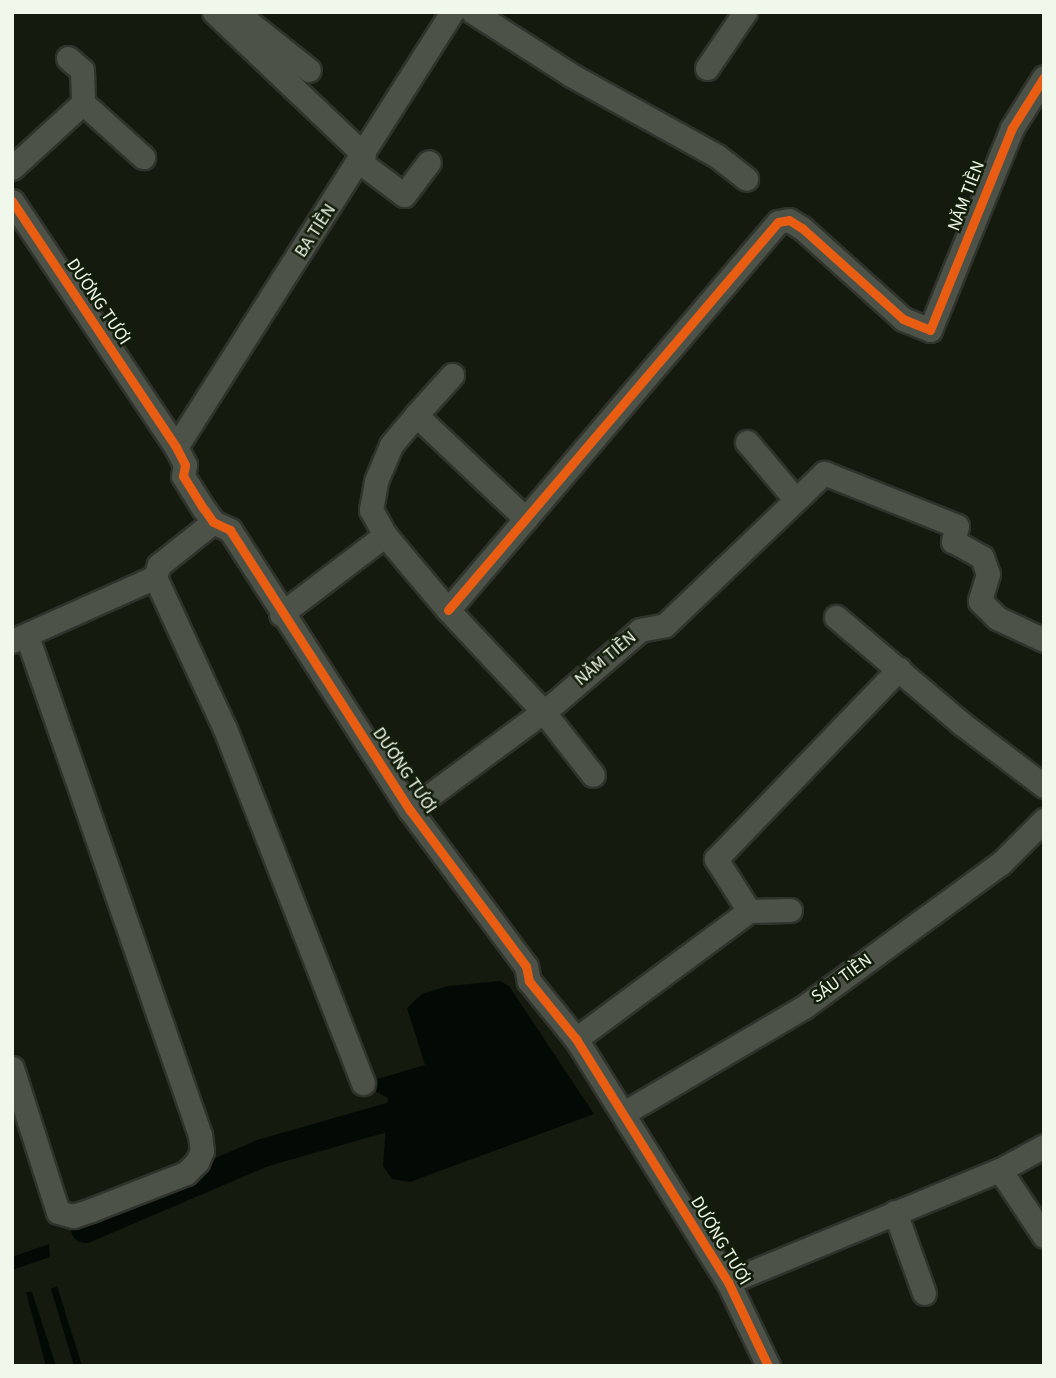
<!DOCTYPE html>
<meta charset="utf-8">
<style>
body{margin:0}
#map{position:relative;width:1056px;height:1378px;overflow:hidden;background:#141a0e;font-family:"Source Sans 3",sans-serif}
div>[style]{position:absolute}
.water>*{inset:0;background:#030a06}
.canal>*{height:28px;margin:-14px;padding:0 14px;transform-origin:14px;border-radius:14px;background:#030a06}
.roads{filter:drop-shadow(2px 0 #30332c) drop-shadow(-2px 0 #30332c) drop-shadow(0 2px #30332c) drop-shadow(0 -2px #30332c)}
.street>*{height:23px;margin:-11.5px;padding:0 11.5px;transform-origin:11.5px;border-radius:11.5px;background:#4d5249}
.cycleway>*{height:9px;margin:-4.5px;padding:0 4.5px;transform-origin:4.5px;border-radius:4.5px;background:#e95d12}
span{translate:-50% -50%;white-space:nowrap;text-align:center;line-height:1.15;-webkit-text-stroke:5px #131e0a;paint-order:stroke}
.street-label{font-size:18px;color:#f0f8eb}
.frame{position:absolute;inset:0;border:14px solid #f0f8eb;pointer-events:none}
</style>
<div id="map">
<div class="water">
<div style="clip-path:polygon(500px 981px,509px 986px,594px 1114px,410px 1182px,392px 1179px,383px 1166px,388px 1098px,375px 1091px,374px 1080px,425px 1065px,407px 1008px,422px 994px,448px 986px)"></div>
<div style="clip-path:polygon(49px 1244px,50px 1257px,12px 1270px,12px 1257px)"></div>
<div style="clip-path:polygon(57px 1286px,82px 1366px,74px 1366px,51px 1289px)"></div>
<div style="clip-path:polygon(26px 1292px,32px 1292px,56px 1366px,46px 1366px)"></div>
</div>
<div class="canal">
<div style="left:85px;top:1229px;width:194px;rotate:-23.1deg"></div>
<div style="left:263px;top:1153px;width:166px;rotate:-16deg"></div>
</div>
<div class="roads">
<div class="street">
<div style="left:214px;top:12px;width:207px;rotate:43.6deg"></div>
<div style="left:236px;top:12px;width:93px;rotate:38.5deg"></div>
<div style="left:473px;top:12px;width:117px;rotate:32.7deg"></div>
<div style="left:571px;top:75px;width:167px;rotate:29deg"></div>
<div style="left:717px;top:156px;width:37px;rotate:38deg"></div>
<div style="left:68px;top:58px;width:18px;rotate:41deg"></div>
<div style="left:82px;top:70px;width:33px;rotate:88deg"></div>
<div style="left:707px;top:68px;width:68px;rotate:-55.8deg"></div>
<div style="left:360px;top:162px;width:55px;rotate:36.9deg"></div>
<div style="left:404px;top:195px;width:41px;rotate:-52.9deg"></div>
<div style="left:12px;top:168px;width:96px;rotate:-42.5deg"></div>
<div style="left:83px;top:103px;width:81px;rotate:42deg"></div>
<div style="left:12px;top:201px;width:296px;rotate:56.3deg"></div>
<div style="left:176px;top:447px;width:20px;rotate:63deg"></div>
<div style="left:185px;top:465px;width:11px;rotate:100deg"></div>
<div style="left:183px;top:476px;width:39px;rotate:58deg"></div>
<div style="left:204px;top:509px;width:16px;rotate:55deg"></div>
<div style="left:213px;top:522px;width:19px;rotate:25deg"></div>
<div style="left:230px;top:530px;width:333px;rotate:57.3deg"></div>
<div style="left:410px;top:810px;width:194px;rotate:53.4deg"></div>
<div style="left:526px;top:966px;width:15px;rotate:79deg"></div>
<div style="left:529px;top:981px;width:75px;rotate:51deg"></div>
<div style="left:576px;top:1039px;width:287px;rotate:58deg"></div>
<div style="left:728px;top:1282px;width:93px;rotate:64.5deg"></div>
<div style="left:416px;top:415px;width:54px;rotate:-48deg"></div>
<div style="left:747px;top:442px;width:75px;rotate:49.9deg"></div>
<div style="left:176px;top:447px;width:515px;rotate:-57.61deg"></div>
<div style="left:385px;top:535px;width:29px;rotate:-119deg"></div>
<div style="left:371px;top:510px;width:29px;rotate:-80deg"></div>
<div style="left:376px;top:481px;width:39px;rotate:-67deg"></div>
<div style="left:391px;top:445px;width:39px;rotate:-50deg"></div>
<div style="left:416px;top:415px;width:151px;rotate:43.4deg"></div>
<div style="left:155px;top:577px;width:167px;rotate:65.3deg"></div>
<div style="left:225px;top:729px;width:380px;rotate:68.7deg"></div>
<div style="left:448px;top:610px;width:509px;rotate:-49.62deg"></div>
<div style="left:778px;top:222px;width:11px;rotate:-10deg"></div>
<div style="left:789px;top:220px;width:15px;rotate:32deg"></div>
<div style="left:802px;top:228px;width:136px;rotate:42deg"></div>
<div style="left:903px;top:319px;width:29px;rotate:22deg"></div>
<div style="left:930px;top:330px;width:218px;rotate:-67.9deg"></div>
<div style="left:1012px;top:128px;width:60px;rotate:-57.9deg"></div>
<div style="left:281px;top:614px;width:131px;rotate:-37.2deg"></div>
<div style="left:385px;top:535px;width:98px;rotate:50deg"></div>
<div style="left:448px;top:610px;width:139px;rotate:46.8deg"></div>
<div style="left:543px;top:711px;width:81px;rotate:52deg"></div>
<div style="left:836px;top:617px;width:164px;rotate:40.3deg"></div>
<div style="left:961px;top:723px;width:104px;rotate:37.2deg"></div>
<div style="left:12px;top:641px;width:157px;rotate:-24.1deg"></div>
<div style="left:155px;top:577px;width:13px;rotate:-72deg"></div>
<div style="left:159px;top:565px;width:69px;rotate:-38.5deg"></div>
<div style="left:410px;top:810px;width:182px;rotate:-36.5deg"></div>
<div style="left:556px;top:702px;width:111px;rotate:-40.6deg"></div>
<div style="left:640px;top:630px;width:25px;rotate:-11deg"></div>
<div style="left:665px;top:625px;width:220px;rotate:-43.7deg"></div>
<div style="left:824px;top:473px;width:143px;rotate:21.7deg"></div>
<div style="left:957px;top:526px;width:16px;rotate:105deg"></div>
<div style="left:953px;top:541px;width:33px;rotate:29deg"></div>
<div style="left:982px;top:557px;width:18px;rotate:71deg"></div>
<div style="left:988px;top:574px;width:28px;rotate:107deg"></div>
<div style="left:980px;top:601px;width:24px;rotate:45deg"></div>
<div style="left:997px;top:618px;width:52px;rotate:25.1deg"></div>
<div style="left:749px;top:911px;width:62px;rotate:-122.4deg"></div>
<div style="left:716px;top:859px;width:264px;rotate:-46.1deg"></div>
<div style="left:576px;top:1039px;width:215px;rotate:-36.5deg"></div>
<div style="left:749px;top:911px;width:41px;rotate:-1.4deg"></div>
<div style="left:12px;top:1068px;width:151px;rotate:72.3deg"></div>
<div style="left:58px;top:1212px;width:16px;rotate:15deg"></div>
<div style="left:73px;top:1216px;width:19px;rotate:-18deg"></div>
<div style="left:91px;top:1210px;width:102px;rotate:-21.3deg"></div>
<div style="left:186px;top:1173px;width:16px;rotate:-45deg"></div>
<div style="left:197px;top:1162px;width:12px;rotate:-66deg"></div>
<div style="left:202px;top:1151px;width:16px;rotate:-97deg"></div>
<div style="left:200px;top:1135px;width:528px;rotate:-109.12deg"></div>
<div style="left:624px;top:1113px;width:209px;rotate:-30.5deg"></div>
<div style="left:804px;top:1007px;width:244px;rotate:-36.2deg"></div>
<div style="left:1001px;top:863px;width:61px;rotate:-45deg"></div>
<div style="left:1000px;top:1170px;width:79px;rotate:56.3deg"></div>
<div style="left:895px;top:1212px;width:86px;rotate:70.3deg"></div>
<div style="left:728px;top:1282px;width:294px;rotate:-22.4deg"></div>
<div style="left:1000px;top:1170px;width:50px;rotate:-28.6deg"></div>
</div>
</div>
<div class="cycleway">
<div style="left:12px;top:201px;width:296px;rotate:56.3deg"></div>
<div style="left:176px;top:447px;width:20px;rotate:63deg"></div>
<div style="left:185px;top:465px;width:11px;rotate:100deg"></div>
<div style="left:183px;top:476px;width:39px;rotate:58deg"></div>
<div style="left:204px;top:509px;width:16px;rotate:55deg"></div>
<div style="left:213px;top:522px;width:19px;rotate:25deg"></div>
<div style="left:230px;top:530px;width:333px;rotate:57.3deg"></div>
<div style="left:410px;top:810px;width:194px;rotate:53.4deg"></div>
<div style="left:526px;top:966px;width:15px;rotate:79deg"></div>
<div style="left:529px;top:981px;width:75px;rotate:51deg"></div>
<div style="left:576px;top:1039px;width:287px;rotate:58deg"></div>
<div style="left:728px;top:1282px;width:93px;rotate:64.5deg"></div>
<div style="left:448px;top:610px;width:509px;rotate:-49.62deg"></div>
<div style="left:778px;top:222px;width:11px;rotate:-10deg"></div>
<div style="left:789px;top:220px;width:15px;rotate:32deg"></div>
<div style="left:802px;top:228px;width:136px;rotate:42deg"></div>
<div style="left:903px;top:319px;width:29px;rotate:22deg"></div>
<div style="left:930px;top:330px;width:218px;rotate:-67.9deg"></div>
<div style="left:1012px;top:128px;width:60px;rotate:-57.9deg"></div>
</div>
<div class="street-label">
<span style="left:967px;top:196px;rotate:-69deg">NĂM TIỀN</span>
<span style="left:316px;top:231px;rotate:-57deg">BA TIỀN</span>
<span style="left:98px;top:302px;rotate:56deg">DƯƠNG TƯƠI</span>
<span style="left:606px;top:659px;rotate:-40deg">NĂM TIỀN</span>
<span style="left:404px;top:771px;rotate:56deg">DƯƠNG TƯƠI</span>
<span style="left:842px;top:979px;rotate:-36deg">SÁU TIỀN</span>
<span style="left:720px;top:1241px;rotate:59deg">DƯƠNG TƯƠI</span>
</div>
<div class="frame"></div>
</div>
